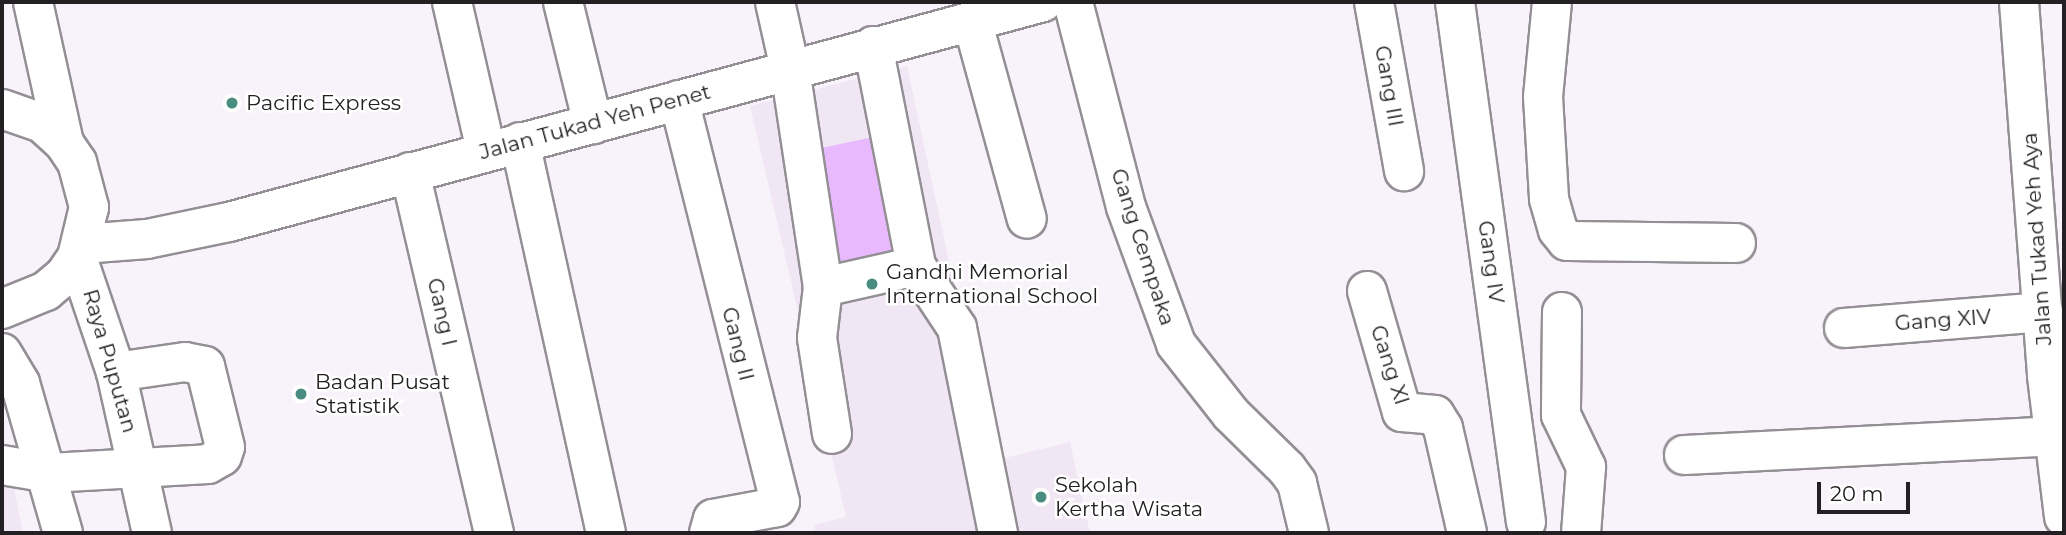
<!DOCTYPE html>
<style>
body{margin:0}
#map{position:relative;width:2066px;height:535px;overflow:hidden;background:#f8f3fa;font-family:Montserrat,sans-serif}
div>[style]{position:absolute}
.built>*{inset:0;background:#f0e6f4}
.green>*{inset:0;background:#e9b9fe}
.roads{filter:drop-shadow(2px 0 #938f95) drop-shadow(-2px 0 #938f95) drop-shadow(0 2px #938f95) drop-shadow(0 -2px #938f95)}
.minor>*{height:38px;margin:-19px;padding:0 19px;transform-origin:19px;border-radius:19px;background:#fff}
.major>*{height:38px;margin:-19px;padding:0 19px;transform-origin:19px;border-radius:19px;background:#fff}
.dots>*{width:19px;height:19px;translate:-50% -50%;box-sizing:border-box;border:4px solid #fff;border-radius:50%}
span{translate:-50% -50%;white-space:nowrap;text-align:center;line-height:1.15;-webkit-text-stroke:5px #fff;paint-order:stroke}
.street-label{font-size:21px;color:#222022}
.poi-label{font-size:21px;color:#222022}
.left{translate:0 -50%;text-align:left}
.frame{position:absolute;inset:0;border:4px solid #222022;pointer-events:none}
.scale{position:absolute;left:1817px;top:482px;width:93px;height:32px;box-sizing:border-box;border:4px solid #222022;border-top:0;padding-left:9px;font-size:21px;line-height:24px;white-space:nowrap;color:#222022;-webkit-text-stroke:5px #fff;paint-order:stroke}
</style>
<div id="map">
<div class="built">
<div style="clip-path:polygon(907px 66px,992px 461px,1070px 442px,1090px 533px,816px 533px,814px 525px,846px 517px,750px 106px)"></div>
<div style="clip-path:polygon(2px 433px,4px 436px,23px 533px,2px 533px)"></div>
</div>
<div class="green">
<div style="clip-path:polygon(878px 136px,904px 256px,839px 271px,812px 150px)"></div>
</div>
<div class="roads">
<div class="minor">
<div style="left:452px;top:2px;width:153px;rotate:77.1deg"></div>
<div style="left:563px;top:2px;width:126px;rotate:76.2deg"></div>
<div style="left:775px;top:2px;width:69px;rotate:77.4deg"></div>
<div style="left:790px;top:69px;width:220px;rotate:81.4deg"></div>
<div style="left:823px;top:287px;width:51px;rotate:96.7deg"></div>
<div style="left:817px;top:338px;width:97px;rotate:81.1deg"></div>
<div style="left:1073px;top:2px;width:212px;rotate:75.5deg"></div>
<div style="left:1126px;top:207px;width:146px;rotate:69.9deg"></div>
<div style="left:1176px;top:344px;width:89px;rotate:51.8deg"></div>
<div style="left:1231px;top:414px;width:78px;rotate:44.5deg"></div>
<div style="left:1287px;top:469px;width:17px;rotate:54deg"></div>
<div style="left:1297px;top:483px;width:51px;rotate:76.5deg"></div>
<div style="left:1374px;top:2px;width:172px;rotate:79.9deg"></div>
<div style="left:1455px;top:2px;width:525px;rotate:82.23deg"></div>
<div style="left:1552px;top:2px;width:95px;rotate:95.4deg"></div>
<div style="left:1543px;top:97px;width:102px;rotate:86.6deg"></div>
<div style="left:1549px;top:199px;width:32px;rotate:74deg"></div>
<div style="left:1558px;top:230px;width:14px;rotate:51deg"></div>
<div style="left:1567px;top:241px;width:169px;rotate:0.7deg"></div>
<div style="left:2019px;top:2px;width:375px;rotate:85.7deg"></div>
<div style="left:2047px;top:376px;width:142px;rotate:83.1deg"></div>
<div style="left:972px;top:20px;width:206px;rotate:74.6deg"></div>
<div style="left:873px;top:46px;width:224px;rotate:78.9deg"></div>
<div style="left:916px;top:266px;width:74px;rotate:56.5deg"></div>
<div style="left:957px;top:328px;width:209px;rotate:78.7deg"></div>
<div style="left:679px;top:100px;width:414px;rotate:75.9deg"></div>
<div style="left:780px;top:502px;width:6px;rotate:121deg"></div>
<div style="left:777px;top:507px;width:65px;rotate:169.4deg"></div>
<div style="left:713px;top:519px;width:15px;rotate:106deg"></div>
<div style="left:520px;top:142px;width:400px;rotate:77.6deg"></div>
<div style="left:410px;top:172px;width:371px;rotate:76.9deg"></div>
<div style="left:82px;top:244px;width:65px;rotate:-4.4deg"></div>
<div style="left:147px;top:239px;width:84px;rotate:-11.7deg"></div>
<div style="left:229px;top:222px;width:843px;rotate:-15.12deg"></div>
<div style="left:823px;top:287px;width:95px;rotate:-12.7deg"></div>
<div style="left:1367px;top:291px;width:126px;rotate:73.9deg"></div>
<div style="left:1402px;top:412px;width:33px;rotate:5deg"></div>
<div style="left:1435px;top:415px;width:15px;rotate:58deg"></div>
<div style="left:1443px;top:428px;width:108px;rotate:77.1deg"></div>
<div style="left:1562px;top:312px;width:103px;rotate:90.6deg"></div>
<div style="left:1561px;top:415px;width:58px;rotate:64.3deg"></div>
<div style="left:1586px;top:467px;width:66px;rotate:94.3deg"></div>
<div style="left:1844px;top:328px;width:200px;rotate:-4.6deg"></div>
<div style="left:1684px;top:455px;width:370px;rotate:-2.9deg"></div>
<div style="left:2px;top:465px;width:48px;rotate:9.7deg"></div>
<div style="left:49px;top:473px;width:159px;rotate:-3.2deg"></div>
<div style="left:208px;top:464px;width:16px;rotate:-30deg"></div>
<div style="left:222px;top:456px;width:9px;rotate:-72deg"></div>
<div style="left:225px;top:447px;width:83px;rotate:-103.9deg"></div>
<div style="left:205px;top:366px;width:20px;rotate:-169deg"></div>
<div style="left:185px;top:362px;width:70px;rotate:171.8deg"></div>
</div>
<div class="major">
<div style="left:33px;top:2px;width:144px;rotate:77.6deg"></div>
<div style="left:2px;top:109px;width:42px;rotate:19.3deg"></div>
<div style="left:42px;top:123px;width:30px;rotate:42deg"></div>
<div style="left:64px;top:143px;width:23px;rotate:56deg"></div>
<div style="left:77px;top:162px;width:47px;rotate:75.1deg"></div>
<div style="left:89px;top:207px;width:51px;rotate:103.5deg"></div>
<div style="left:77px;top:257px;width:22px;rotate:124deg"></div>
<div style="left:65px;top:275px;width:25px;rotate:140deg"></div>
<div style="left:46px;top:291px;width:48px;rotate:157.8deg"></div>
<div style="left:77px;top:257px;width:121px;rotate:71.3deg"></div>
<div style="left:116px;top:372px;width:165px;rotate:77.4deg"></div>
<div style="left:2px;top:353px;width:35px;rotate:59deg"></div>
<div style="left:20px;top:383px;width:156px;rotate:74deg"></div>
</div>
</div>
<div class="dots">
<div style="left:232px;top:103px;background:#498c80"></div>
<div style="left:872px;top:284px;background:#498c80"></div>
<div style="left:301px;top:394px;background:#498c80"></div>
<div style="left:1041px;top:497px;background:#498c80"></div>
</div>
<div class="street-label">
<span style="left:1389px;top:86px;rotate:80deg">Gang III</span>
<span style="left:595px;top:122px;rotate:-15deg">Jalan Tukad Yeh Penet</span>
<span style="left:2037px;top:239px;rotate:-94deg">Jalan Tukad Yeh Aya</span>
<span style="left:1143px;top:247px;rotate:72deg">Gang Cempaka</span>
<span style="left:1491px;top:262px;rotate:82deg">Gang IV</span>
<span style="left:442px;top:312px;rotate:77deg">Gang I</span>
<span style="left:1943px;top:320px;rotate:-4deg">Gang XIV</span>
<span style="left:738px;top:344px;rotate:76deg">Gang II</span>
<span style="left:110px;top:361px;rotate:74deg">Raya Puputan</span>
<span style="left:1390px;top:365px;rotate:72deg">Gang XI</span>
</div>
<div class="poi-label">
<span class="left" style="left:246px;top:103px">Pacific Express</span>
<span class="left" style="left:886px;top:284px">Gandhi Memorial<br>International School</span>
<span class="left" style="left:315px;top:394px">Badan Pusat<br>Statistik</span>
<span class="left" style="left:1055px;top:497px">Sekolah<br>Kertha Wisata</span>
</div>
<div class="frame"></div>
<div class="scale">20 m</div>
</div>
